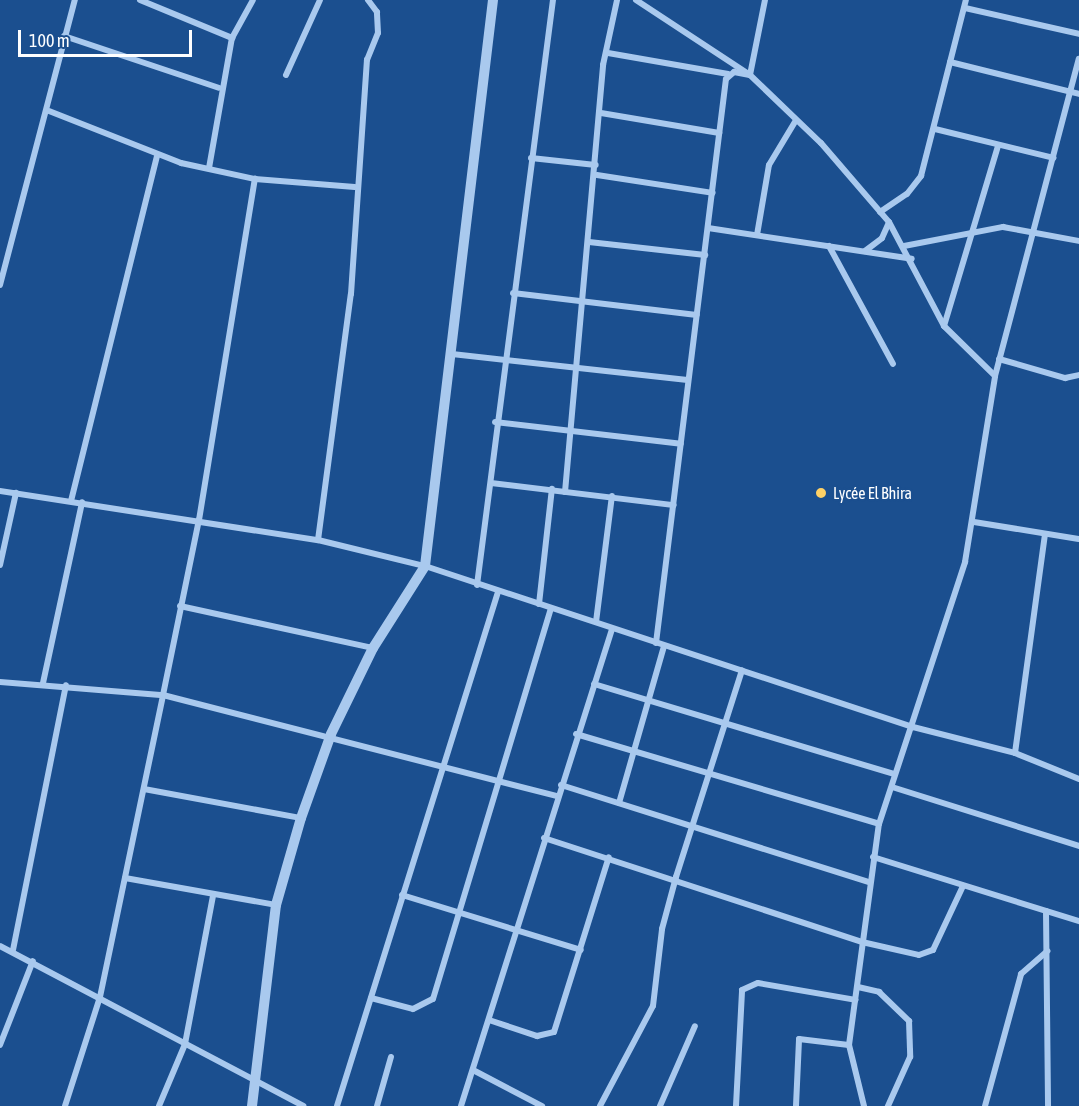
<!DOCTYPE html>
<meta charset="utf-8">
<style>
body{margin:0}
#map{position:relative;width:1079px;height:1106px;overflow:hidden;background:#1b4f8f;font-family:"Asap Condensed",sans-serif}
div>[style]{position:absolute}
.minor>*{height:6px;margin:-3px;padding:0 3px;transform-origin:3px;border-radius:3px;background:#a9c9ee}
.tertiary>*{height:10px;margin:-5px;padding:0 5px;transform-origin:5px;border-radius:5px;background:#a9c9ee}
.dots>*{width:16px;height:16px;translate:-50% -50%;box-sizing:border-box;border:3px solid #1b4f8f;border-radius:50%}
span{translate:-50% -50%;white-space:nowrap;text-align:center;line-height:1.15;-webkit-text-stroke:4.5px #1b4f8f;paint-order:stroke}
.poi-label{font-size:16px;color:#fff}
.left{translate:0 -50%;text-align:left}
.scale{position:absolute;left:18px;top:30px;width:174px;height:27px;box-sizing:border-box;border:3px solid #fff;border-top:0;padding-left:8px;font-size:18px;line-height:21px;white-space:nowrap;color:#fff;-webkit-text-stroke:4px #1b4f8f;paint-order:stroke}
</style>
<div id="map">
<div class="minor">
<div style="left:140px;top:0;width:100px;rotate:22.4deg"></div>
<div style="left:636px;top:0;width:136px;rotate:33.3deg"></div>
<div style="left:750px;top:75px;width:98px;rotate:43.8deg"></div>
<div style="left:821px;top:143px;width:104px;rotate:49.3deg"></div>
<div style="left:889px;top:222px;width:118px;rotate:62.1deg"></div>
<div style="left:944px;top:326px;width:71px;rotate:44.4deg"></div>
<div style="left:965px;top:8px;width:117px;rotate:12.8deg"></div>
<div style="left:64px;top:36px;width:163px;rotate:18.5deg"></div>
<div style="left:608px;top:53px;width:122px;rotate:9.9deg"></div>
<div style="left:950px;top:62px;width:133px;rotate:13.9deg"></div>
<div style="left:286px;top:75px;width:82px;rotate:-65.6deg"></div>
<div style="left:49px;top:111px;width:142px;rotate:21.5deg"></div>
<div style="left:181px;top:163px;width:76px;rotate:12.2deg"></div>
<div style="left:255px;top:179px;width:100px;rotate:4.6deg"></div>
<div style="left:601px;top:113px;width:120px;rotate:9.6deg"></div>
<div style="left:935px;top:129px;width:122px;rotate:13.7deg"></div>
<div style="left:531px;top:158px;width:65px;rotate:6.1deg"></div>
<div style="left:209px;top:168px;width:132px;rotate:-80deg"></div>
<div style="left:232px;top:38px;width:43px;rotate:-61.1deg"></div>
<div style="left:597px;top:175px;width:117px;rotate:8.8deg"></div>
<div style="left:880px;top:212px;width:32px;rotate:-34deg"></div>
<div style="left:907px;top:194px;width:23px;rotate:-52deg"></div>
<div style="left:921px;top:176px;width:182px;rotate:-75.7deg"></div>
<div style="left:708px;top:228px;width:206px;rotate:8.6deg"></div>
<div style="left:757px;top:235px;width:71px;rotate:-80.3deg"></div>
<div style="left:769px;top:165px;width:52px;rotate:-59deg"></div>
<div style="left:589px;top:242px;width:117px;rotate:6.4deg"></div>
<div style="left:829px;top:246px;width:134px;rotate:61.5deg"></div>
<div style="left:904px;top:246px;width:101px;rotate:-10.9deg"></div>
<div style="left:1003px;top:227px;width:77px;rotate:10.4deg"></div>
<div style="left:865px;top:251px;width:21px;rotate:-37deg"></div>
<div style="left:882px;top:238px;width:17px;rotate:-66deg"></div>
<div style="left:0;top:285px;width:295px;rotate:-75.3deg"></div>
<div style="left:513px;top:293px;width:185px;rotate:6.8deg"></div>
<div style="left:944px;top:326px;width:188px;rotate:-73.3deg"></div>
<div style="left:452px;top:354px;width:237px;rotate:6.3deg"></div>
<div style="left:999px;top:359px;width:69px;rotate:16.1deg"></div>
<div style="left:1065px;top:378px;width:14px;rotate:-12deg"></div>
<div style="left:495px;top:422px;width:187px;rotate:6.7deg"></div>
<div style="left:491px;top:483px;width:184px;rotate:6.9deg"></div>
<div style="left:0;top:491px;width:322px;rotate:8.8deg"></div>
<div style="left:318px;top:540px;width:110px;rotate:13.7deg"></div>
<div style="left:425px;top:566px;width:514px;rotate:18.26deg"></div>
<div style="left:913px;top:727px;width:105px;rotate:14.3deg"></div>
<div style="left:1015px;top:753px;width:69px;rotate:22.1deg"></div>
<div style="left:565px;top:492px;width:429px;rotate:-84.9deg"></div>
<div style="left:603px;top:65px;width:66px;rotate:-77.8deg"></div>
<div style="left:71px;top:501px;width:355px;rotate:-76deg"></div>
<div style="left:974px;top:522px;width:106px;rotate:9.2deg"></div>
<div style="left:318px;top:540px;width:248px;rotate:-82.4deg"></div>
<div style="left:351px;top:294px;width:235px;rotate:-86.1deg"></div>
<div style="left:367px;top:60px;width:29px;rotate:-68deg"></div>
<div style="left:378px;top:33px;width:21px;rotate:-93deg"></div>
<div style="left:377px;top:12px;width:15px;rotate:-127deg"></div>
<div style="left:0;top:565px;width:74px;rotate:-77.5deg"></div>
<div style="left:477px;top:585px;width:590px;rotate:-82.6deg"></div>
<div style="left:539px;top:604px;width:116px;rotate:-83.6deg"></div>
<div style="left:180px;top:606px;width:198px;rotate:12.3deg"></div>
<div style="left:596px;top:622px;width:127px;rotate:-82.8deg"></div>
<div style="left:656px;top:643px;width:568px;rotate:-82.93deg"></div>
<div style="left:726px;top:79px;width:11px;rotate:-41deg"></div>
<div style="left:734px;top:72px;width:16px;rotate:11deg"></div>
<div style="left:750px;top:75px;width:76px;rotate:-78.7deg"></div>
<div style="left:0;top:682px;width:164px;rotate:4.6deg"></div>
<div style="left:163px;top:695px;width:406px;rotate:14.4deg"></div>
<div style="left:43px;top:683px;width:185px;rotate:-77.8deg"></div>
<div style="left:594px;top:684px;width:313px;rotate:16.7deg"></div>
<div style="left:576px;top:734px;width:316px;rotate:16.5deg"></div>
<div style="left:1015px;top:753px;width:221px;rotate:-82.2deg"></div>
<div style="left:561px;top:785px;width:323px;rotate:17.5deg"></div>
<div style="left:892px;top:787px;width:196px;rotate:17.5deg"></div>
<div style="left:144px;top:789px;width:160px;rotate:10.5deg"></div>
<div style="left:619px;top:803px;width:163px;rotate:-74deg"></div>
<div style="left:544px;top:838px;width:335px;rotate:18.1deg"></div>
<div style="left:862px;top:942px;width:58px;rotate:12.8deg"></div>
<div style="left:919px;top:955px;width:15px;rotate:-20deg"></div>
<div style="left:933px;top:950px;width:71px;rotate:-64.9deg"></div>
<div style="left:873px;top:857px;width:216px;rotate:17.3deg"></div>
<div style="left:125px;top:878px;width:153px;rotate:10.1deg"></div>
<div style="left:402px;top:895px;width:187px;rotate:17.1deg"></div>
<div style="left:1046px;top:911px;width:195px;rotate:89.4deg"></div>
<div style="left:0;top:946px;width:343px;rotate:27.8deg"></div>
<div style="left:13px;top:950px;width:270px;rotate:-78.7deg"></div>
<div style="left:858px;top:987px;width:22px;rotate:13deg"></div>
<div style="left:879px;top:992px;width:42px;rotate:44deg"></div>
<div style="left:909px;top:1021px;width:36px;rotate:88deg"></div>
<div style="left:910px;top:1057px;width:54px;rotate:114.2deg"></div>
<div style="left:371px;top:998px;width:43px;rotate:14.7deg"></div>
<div style="left:413px;top:1009px;width:22px;rotate:-27deg"></div>
<div style="left:433px;top:999px;width:408px;rotate:-73.2deg"></div>
<div style="left:489px;top:1020px;width:51px;rotate:18.4deg"></div>
<div style="left:537px;top:1036px;width:17px;rotate:-13deg"></div>
<div style="left:554px;top:1032px;width:183px;rotate:-72.6deg"></div>
<div style="left:0;top:1045px;width:90px;rotate:-68.6deg"></div>
<div style="left:473px;top:1070px;width:78px;rotate:27.6deg"></div>
<div style="left:65px;top:1106px;width:114px;rotate:-72.2deg"></div>
<div style="left:100px;top:997px;width:309px;rotate:-78.2deg"></div>
<div style="left:163px;top:695px;width:179px;rotate:-78.4deg"></div>
<div style="left:199px;top:520px;width:346px;rotate:-80.7deg"></div>
<div style="left:159px;top:1106px;width:67px;rotate:-67.2deg"></div>
<div style="left:185px;top:1044px;width:151px;rotate:-79.3deg"></div>
<div style="left:337px;top:1106px;width:539px;rotate:-72.61deg"></div>
<div style="left:377px;top:1106px;width:51px;rotate:-74.1deg"></div>
<div style="left:461px;top:1106px;width:500px;rotate:-72.43deg"></div>
<div style="left:600px;top:1106px;width:113px;rotate:-62.1deg"></div>
<div style="left:653px;top:1006px;width:78px;rotate:-83.3deg"></div>
<div style="left:662px;top:929px;width:54px;rotate:-74.9deg"></div>
<div style="left:676px;top:877px;width:217px;rotate:-72.3deg"></div>
<div style="left:660px;top:1106px;width:87px;rotate:-66.4deg"></div>
<div style="left:736px;top:1106px;width:116px;rotate:-87deg"></div>
<div style="left:742px;top:990px;width:17px;rotate:-24deg"></div>
<div style="left:758px;top:983px;width:99px;rotate:9.8deg"></div>
<div style="left:796px;top:1106px;width:67px;rotate:-87.4deg"></div>
<div style="left:799px;top:1039px;width:50px;rotate:6.8deg"></div>
<div style="left:864px;top:1106px;width:63px;rotate:-103.8deg"></div>
<div style="left:849px;top:1045px;width:223px;rotate:-82.3deg"></div>
<div style="left:879px;top:824px;width:276px;rotate:-71.8deg"></div>
<div style="left:965px;top:562px;width:188px;rotate:-80.8deg"></div>
<div style="left:995px;top:376px;width:328px;rotate:-75.2deg"></div>
<div style="left:985px;top:1106px;width:137px;rotate:-74.7deg"></div>
<div style="left:1021px;top:974px;width:35px;rotate:-41deg"></div>
</div>
<div class="tertiary">
<div style="left:252px;top:1106px;width:202px;rotate:-83.2deg"></div>
<div style="left:276px;top:905px;width:91px;rotate:-74deg"></div>
<div style="left:301px;top:818px;width:89px;rotate:-70.3deg"></div>
<div style="left:331px;top:734px;width:96px;rotate:-64deg"></div>
<div style="left:373px;top:648px;width:97px;rotate:-57.6deg"></div>
<div style="left:425px;top:566px;width:570px;rotate:-83.15deg"></div>
</div>
<div class="dots">
<div style="left:821px;top:493px;background:#ffd166"></div>
</div>
<div class="poi-label">
<span class="left" style="left:833px;top:493px">Lycée El Bhira</span>
</div>
<div class="scale">100 m</div>
</div>
